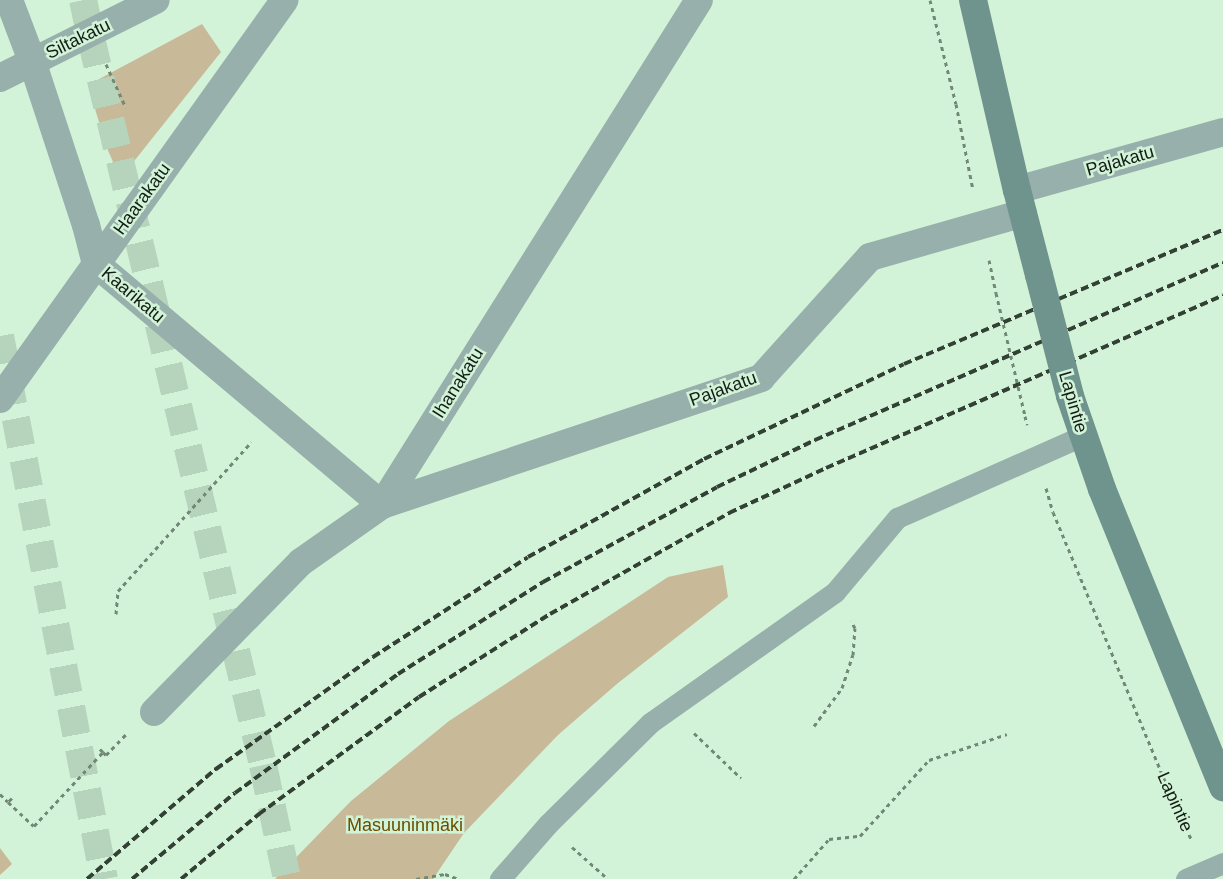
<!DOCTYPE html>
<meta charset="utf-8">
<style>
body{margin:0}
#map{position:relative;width:1223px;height:879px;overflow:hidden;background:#d3f3d9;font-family:Arial,sans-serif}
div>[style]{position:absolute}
.green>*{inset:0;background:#c8b999}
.highway-tunnel>*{height:28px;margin-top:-14px;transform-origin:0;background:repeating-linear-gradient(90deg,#b6d3bb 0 28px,transparent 0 42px)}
.path>*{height:3px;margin-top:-1.5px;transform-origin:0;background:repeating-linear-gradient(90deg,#728876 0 4px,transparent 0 8px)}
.lane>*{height:21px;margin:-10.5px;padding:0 10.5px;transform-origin:10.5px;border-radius:10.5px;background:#97b0ab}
.street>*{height:28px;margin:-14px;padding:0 14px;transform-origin:14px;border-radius:14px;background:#97b0ab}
.secondary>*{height:28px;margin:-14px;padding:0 14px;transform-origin:14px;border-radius:14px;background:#6f938d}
.rail>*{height:4px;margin-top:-2px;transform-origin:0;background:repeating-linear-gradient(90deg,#334135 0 8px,transparent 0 12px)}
.path-bridge>*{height:3px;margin-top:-1.5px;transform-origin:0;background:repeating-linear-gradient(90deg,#728876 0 4px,transparent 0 8px)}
.secondary-bridge>*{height:28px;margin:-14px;padding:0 14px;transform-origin:14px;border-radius:14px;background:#6f938d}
span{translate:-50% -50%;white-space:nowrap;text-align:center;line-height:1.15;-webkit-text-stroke:5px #d3f3d9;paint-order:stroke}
.street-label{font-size:18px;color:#121d14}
.park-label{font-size:18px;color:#6a4e00}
</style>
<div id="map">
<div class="green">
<div style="clip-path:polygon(202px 24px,221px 52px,127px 170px,114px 164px,106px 146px,88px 85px)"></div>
<div style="clip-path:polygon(723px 565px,728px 597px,618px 683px,558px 735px,464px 833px,433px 879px,275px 879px,351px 801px,449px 721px,668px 577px)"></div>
<div style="clip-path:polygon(0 848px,12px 864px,0 875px)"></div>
</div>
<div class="highway-tunnel">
<div style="left:83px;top:0;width:39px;rotate:78deg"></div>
<div style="left:91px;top:38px;width:747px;rotate:76.69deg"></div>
<div style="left:263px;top:765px;width:116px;rotate:78.1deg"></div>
<div style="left:0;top:336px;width:553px;rotate:79.16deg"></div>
</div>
<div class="path">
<div style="left:930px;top:0;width:107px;rotate:76deg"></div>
<div style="left:956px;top:104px;width:88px;rotate:78.8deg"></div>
<div style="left:106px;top:64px;width:48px;rotate:65.6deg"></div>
<div style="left:989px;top:260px;width:34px;rotate:78deg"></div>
<div style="left:1025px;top:416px;width:9px;rotate:77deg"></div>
<div style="left:1046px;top:488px;width:25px;rotate:74deg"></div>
<div style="left:1053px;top:512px;width:326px;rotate:67.4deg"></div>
<div style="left:1178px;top:813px;width:30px;rotate:63deg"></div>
<div style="left:116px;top:614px;width:23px;rotate:-85deg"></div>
<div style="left:118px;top:591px;width:200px;rotate:-48.2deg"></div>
<div style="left:814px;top:726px;width:47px;rotate:-53.6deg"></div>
<div style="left:842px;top:688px;width:35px;rotate:-72deg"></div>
<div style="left:853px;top:655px;width:27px;rotate:-86deg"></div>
<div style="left:855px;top:628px;width:8px;rotate:-120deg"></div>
<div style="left:694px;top:733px;width:65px;rotate:43.8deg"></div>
<div style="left:103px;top:752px;width:4px;rotate:45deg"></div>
<div style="left:106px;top:755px;width:29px;rotate:-46deg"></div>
<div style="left:0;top:794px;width:11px;rotate:45deg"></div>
<div style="left:12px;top:798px;width:6px;rotate:135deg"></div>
<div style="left:8px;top:802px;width:35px;rotate:43deg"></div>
<div style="left:34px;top:826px;width:101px;rotate:-47deg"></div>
<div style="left:103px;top:752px;width:6px;rotate:-135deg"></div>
<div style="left:572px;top:847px;width:48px;rotate:41.6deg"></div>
<div style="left:416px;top:879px;width:29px;rotate:-10deg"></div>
<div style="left:445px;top:874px;width:15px;rotate:20deg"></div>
<div style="left:794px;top:879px;width:53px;rotate:-48.8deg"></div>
<div style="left:829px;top:839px;width:31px;rotate:-6deg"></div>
<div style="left:860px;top:836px;width:103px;rotate:-47.8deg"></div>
<div style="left:929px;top:760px;width:82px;rotate:-18.4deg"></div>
</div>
<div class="lane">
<div style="left:500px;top:879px;width:73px;rotate:-48.9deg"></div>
<div style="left:548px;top:824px;width:144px;rotate:-44.7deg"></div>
<div style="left:650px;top:723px;width:227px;rotate:-35.3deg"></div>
<div style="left:835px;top:592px;width:97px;rotate:-50deg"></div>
<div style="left:897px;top:518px;width:202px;rotate:-23.9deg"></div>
<div style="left:1186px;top:879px;width:40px;rotate:-23.4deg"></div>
</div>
<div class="street">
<div style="left:9px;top:0;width:65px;rotate:69.3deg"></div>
<div style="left:32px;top:61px;width:173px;rotate:71.8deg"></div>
<div style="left:86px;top:225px;width:40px;rotate:75.6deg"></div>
<div style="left:96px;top:264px;width:374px;rotate:40.1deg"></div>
<div style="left:382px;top:505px;width:400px;rotate:-18.5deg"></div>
<div style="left:761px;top:378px;width:163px;rotate:-48deg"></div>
<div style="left:870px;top:257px;width:159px;rotate:-16deg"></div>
<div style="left:0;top:78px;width:174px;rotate:-26.6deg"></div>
<div style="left:1017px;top:190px;width:214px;rotate:-15.7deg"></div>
<div style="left:0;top:399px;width:490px;rotate:-54.5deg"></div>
<div style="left:154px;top:712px;width:210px;rotate:-45.6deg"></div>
<div style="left:301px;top:562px;width:99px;rotate:-35.1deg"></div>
<div style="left:382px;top:505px;width:596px;rotate:-57.88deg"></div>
</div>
<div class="secondary">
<div style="left:973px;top:0;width:195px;rotate:77deg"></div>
<div style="left:1017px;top:190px;width:88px;rotate:75.5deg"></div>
<div style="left:1070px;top:396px;width:98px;rotate:71deg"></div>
<div style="left:1102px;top:489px;width:322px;rotate:67.9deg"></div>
</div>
<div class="rail">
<div style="left:87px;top:879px;width:170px;rotate:-40.5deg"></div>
<div style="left:216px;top:769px;width:193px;rotate:-35.5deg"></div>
<div style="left:373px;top:657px;width:184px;rotate:-32.8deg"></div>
<div style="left:528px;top:557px;width:201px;rotate:-29.1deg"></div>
<div style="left:704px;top:459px;width:221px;rotate:-25.4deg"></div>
<div style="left:904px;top:364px;width:346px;rotate:-22.8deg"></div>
<div style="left:132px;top:879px;width:134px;rotate:-39.9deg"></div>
<div style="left:235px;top:793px;width:202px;rotate:-36.1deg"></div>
<div style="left:398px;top:674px;width:172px;rotate:-32.4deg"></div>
<div style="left:543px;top:582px;width:198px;rotate:-28.6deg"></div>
<div style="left:717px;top:487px;width:109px;rotate:-25.6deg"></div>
<div style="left:815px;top:440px;width:445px;rotate:-23.5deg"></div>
<div style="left:181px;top:879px;width:102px;rotate:-39.8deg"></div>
<div style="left:259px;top:814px;width:198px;rotate:-36.2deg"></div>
<div style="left:419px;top:697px;width:155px;rotate:-32.4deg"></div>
<div style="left:550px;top:614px;width:206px;rotate:-29.4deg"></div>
<div style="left:729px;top:513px;width:107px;rotate:-24.9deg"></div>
<div style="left:826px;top:468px;width:433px;rotate:-23.5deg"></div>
</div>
<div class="path-bridge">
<div style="left:996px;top:293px;width:126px;rotate:76.7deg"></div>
</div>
<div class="secondary-bridge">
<div style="left:1039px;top:275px;width:125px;rotate:75.6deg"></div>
</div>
<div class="street-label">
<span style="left:78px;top:39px;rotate:-26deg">Siltakatu</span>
<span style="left:1120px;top:161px;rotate:-16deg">Pajakatu</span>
<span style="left:142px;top:199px;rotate:-54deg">Haarakatu</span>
<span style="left:133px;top:295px;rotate:40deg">Kaarikatu</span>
<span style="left:458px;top:383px;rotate:-58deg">Ihanakatu</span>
<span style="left:723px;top:389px;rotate:-20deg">Pajakatu</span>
<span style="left:1073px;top:402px;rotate:74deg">Lapintie</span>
<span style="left:1175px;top:802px;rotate:66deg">Lapintie</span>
</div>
<div class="park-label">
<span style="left:405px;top:825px">Masuuninmäki</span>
</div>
</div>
